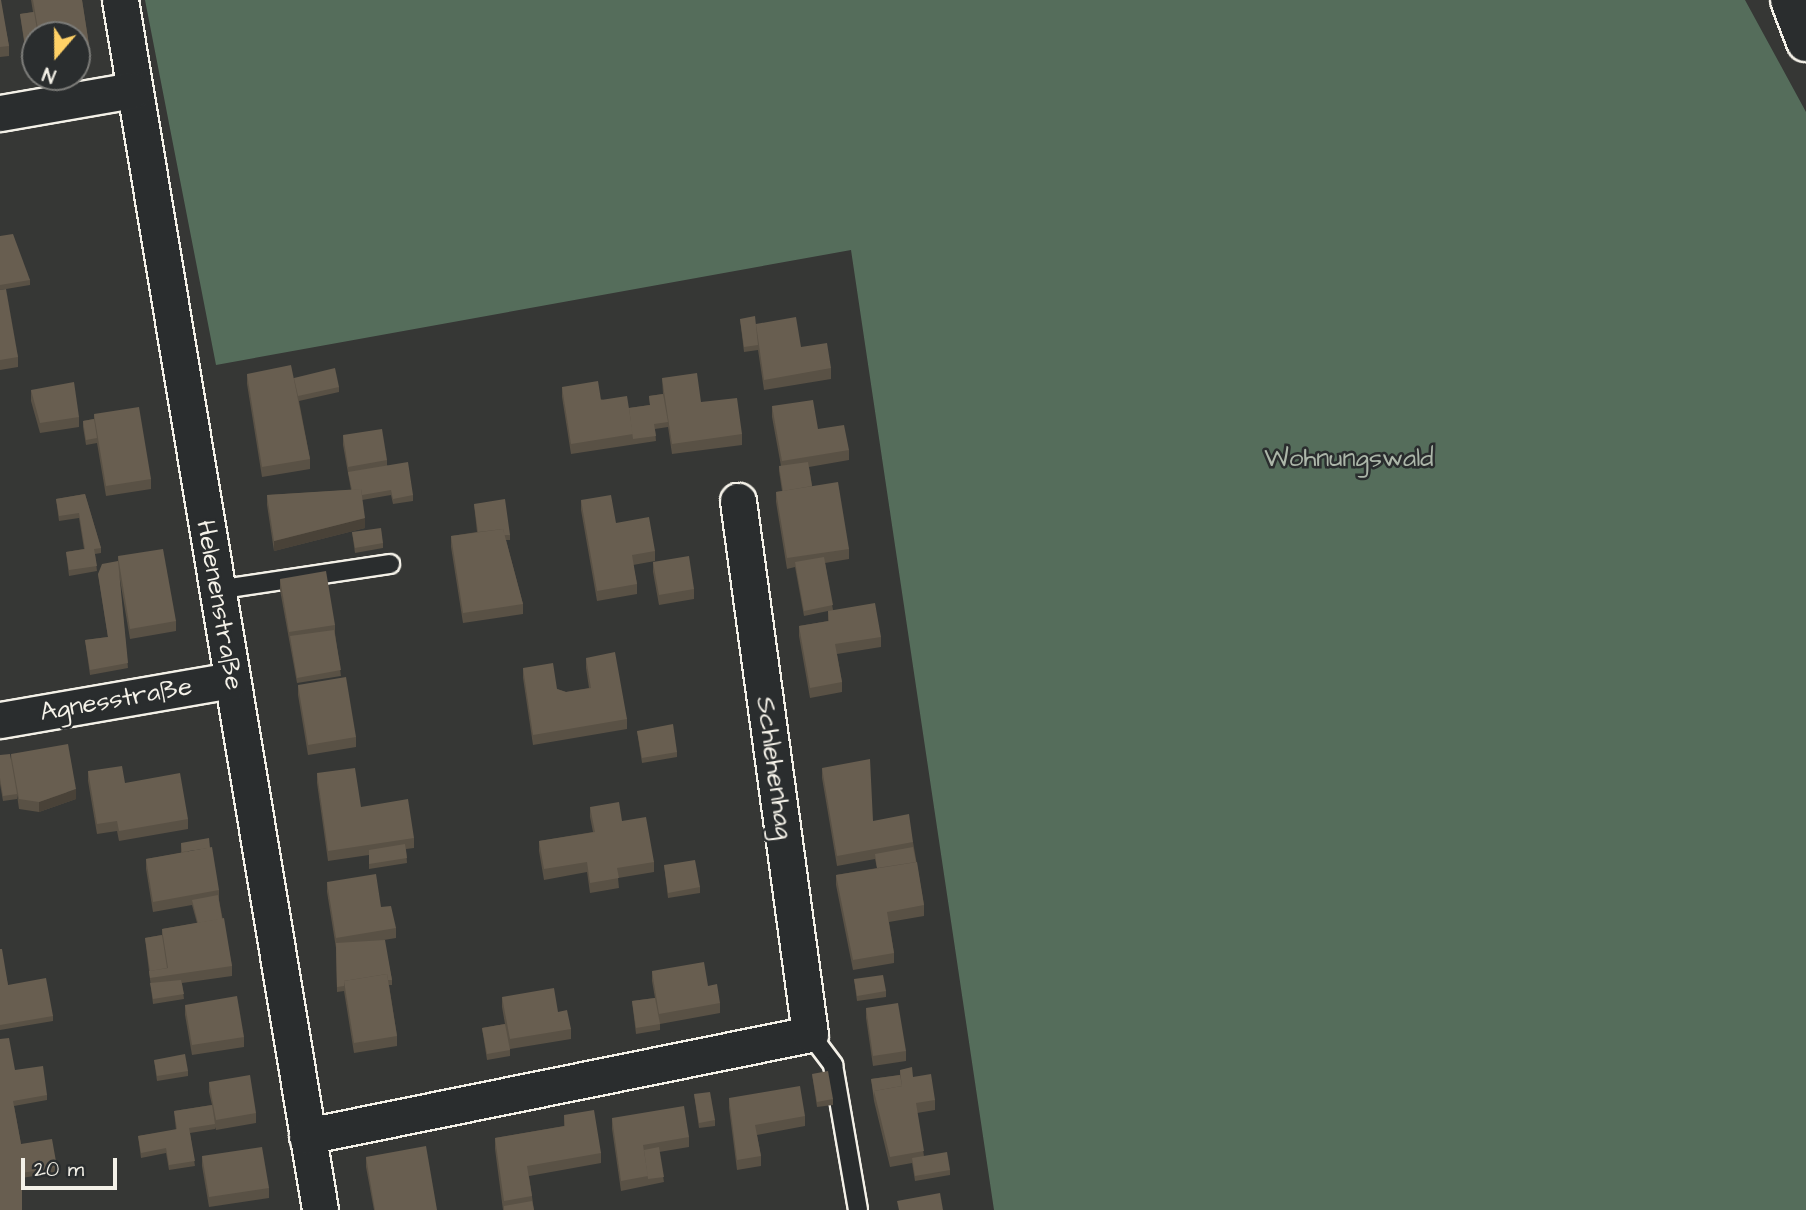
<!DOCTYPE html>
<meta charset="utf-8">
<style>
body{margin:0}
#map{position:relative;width:1806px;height:1210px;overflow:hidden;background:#363735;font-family:"Architects Daughter",sans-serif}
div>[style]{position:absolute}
.green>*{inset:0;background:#556d5b}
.roads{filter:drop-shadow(2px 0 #f4f1e8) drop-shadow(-2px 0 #f4f1e8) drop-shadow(0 2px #f4f1e8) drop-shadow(0 -2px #f4f1e8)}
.lane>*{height:18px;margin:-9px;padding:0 9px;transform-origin:9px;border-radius:9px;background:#2a2d2e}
.street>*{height:35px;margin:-17.5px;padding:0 17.5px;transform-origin:17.5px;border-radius:17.5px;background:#2a2d2e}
.secondary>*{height:38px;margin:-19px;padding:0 19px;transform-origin:19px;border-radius:19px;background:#2a2d2e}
.wall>*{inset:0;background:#595145}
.shaded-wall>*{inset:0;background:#494238}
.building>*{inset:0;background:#685e50}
span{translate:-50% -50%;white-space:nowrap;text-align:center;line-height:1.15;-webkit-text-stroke:5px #2a2d2e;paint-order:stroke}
.park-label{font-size:26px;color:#acb6a9}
.street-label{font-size:26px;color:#f4f1e8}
.north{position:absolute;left:21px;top:21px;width:70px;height:70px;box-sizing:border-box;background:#2a2d2e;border:2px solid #7b7b78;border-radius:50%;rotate:200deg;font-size:19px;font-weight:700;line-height:28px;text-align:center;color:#f4f1e8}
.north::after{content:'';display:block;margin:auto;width:24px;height:32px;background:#ffd166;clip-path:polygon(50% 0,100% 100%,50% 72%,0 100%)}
.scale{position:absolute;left:21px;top:1158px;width:96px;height:32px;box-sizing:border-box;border:4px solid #f4f1e8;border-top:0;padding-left:9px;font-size:21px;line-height:24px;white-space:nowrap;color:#f4f1e8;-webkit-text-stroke:5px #2a2d2e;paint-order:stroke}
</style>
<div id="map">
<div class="green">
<div style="clip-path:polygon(145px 0,1745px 0,1806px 112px,1806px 1210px,994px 1210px,851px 250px,216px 365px)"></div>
</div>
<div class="roads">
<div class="lane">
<div style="left:216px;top:590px;width:176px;rotate:-8.5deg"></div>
<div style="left:810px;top:1034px;width:39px;rotate:53deg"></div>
<div style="left:833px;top:1065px;width:147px;rotate:80.2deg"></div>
</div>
<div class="street">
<div style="left:120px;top:0;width:1226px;rotate:80.61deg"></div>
<div style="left:0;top:113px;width:135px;rotate:-9.8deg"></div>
<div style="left:0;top:720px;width:235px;rotate:-9.8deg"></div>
<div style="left:307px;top:1136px;width:513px;rotate:-11.46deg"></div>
<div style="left:810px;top:1034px;width:538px;rotate:-97.69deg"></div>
</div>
<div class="secondary">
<div style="left:1790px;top:0;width:45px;rotate:69.1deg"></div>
</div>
</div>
<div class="wall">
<div style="clip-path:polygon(0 0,9px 46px,9px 56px,0 57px)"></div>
<div style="clip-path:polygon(31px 0,82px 0,89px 45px,89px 55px,77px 57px,77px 35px,35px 35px,35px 61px,27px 62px,20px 14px,33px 12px)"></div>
<div style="clip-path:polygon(0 236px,30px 280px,30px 285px,0 290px)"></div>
<div style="clip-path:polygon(0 290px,18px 357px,18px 367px,0 370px)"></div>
<div style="clip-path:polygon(740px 319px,756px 324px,801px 347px,831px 368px,831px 379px,764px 390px,758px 350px,744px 352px)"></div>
<div style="clip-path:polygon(247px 374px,294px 378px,339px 387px,339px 392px,299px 401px,310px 459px,310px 469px,262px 477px,247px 384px)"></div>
<div style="clip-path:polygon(662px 378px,701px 402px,742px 434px,742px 445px,672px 454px,668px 427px,655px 429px,656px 441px,571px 454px,562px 397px,562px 387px,629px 408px,650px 405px,649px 396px,663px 394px)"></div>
<div style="clip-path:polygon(31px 390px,79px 417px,79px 427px,40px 433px,31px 401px)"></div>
<div style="clip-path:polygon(772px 406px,818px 429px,849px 450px,849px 460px,809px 467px,812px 486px,849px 549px,849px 559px,825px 563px,833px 610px,881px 637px,881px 647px,837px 654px,842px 682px,842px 692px,810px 698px,799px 636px,799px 626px,828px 621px,828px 611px,804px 616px,795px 567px,787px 569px,776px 502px,776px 492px,782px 491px,779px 471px,779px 466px,781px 466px,772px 417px)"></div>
<div style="clip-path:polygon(94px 414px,151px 479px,151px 489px,106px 496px,97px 443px,86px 445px,83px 427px,83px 421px,94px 419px)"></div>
<div style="clip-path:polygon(343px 435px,387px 460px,387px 465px,413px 495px,413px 501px,393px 504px,391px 495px,362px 500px,365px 528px,274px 551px,267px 505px,267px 495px,351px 490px,343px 445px)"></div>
<div style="clip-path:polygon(85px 494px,101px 548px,101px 553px,95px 554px,97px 571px,69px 576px,66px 552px,84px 549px,79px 518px,59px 521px,56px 499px)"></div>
<div style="clip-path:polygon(581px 500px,616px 523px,655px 551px,655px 561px,633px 565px,637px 584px,637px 594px,597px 601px,581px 510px)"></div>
<div style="clip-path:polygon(474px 504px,510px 535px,510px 540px,506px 540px,523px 604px,523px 614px,463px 623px,451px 547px,451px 536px,477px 532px)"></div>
<div style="clip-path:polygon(352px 532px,383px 543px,383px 548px,355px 553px)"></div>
<div style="clip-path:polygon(118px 556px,176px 621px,176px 631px,130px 639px,119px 574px,128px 668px,90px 675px,85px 640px,108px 637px,98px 574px,118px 561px)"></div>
<div style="clip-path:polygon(653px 562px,694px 589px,694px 599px,659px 605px,653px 572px)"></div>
<div style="clip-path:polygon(280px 579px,335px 625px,335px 633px,341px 676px,297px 683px,280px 590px)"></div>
<div style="clip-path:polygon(586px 658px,627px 719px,627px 729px,533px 745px,523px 678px,523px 668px,557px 689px,566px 692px,589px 688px,586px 668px)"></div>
<div style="clip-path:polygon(298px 685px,356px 737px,356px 747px,308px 755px,298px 695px)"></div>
<div style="clip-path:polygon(637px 731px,677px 752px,677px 757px,642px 763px)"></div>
<div style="clip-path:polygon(11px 754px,76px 799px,39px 812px,19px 809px,17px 795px,17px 799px,3px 801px,0 784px,0 755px,11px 762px)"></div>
<div style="clip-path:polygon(822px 768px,873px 821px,913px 842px,924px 905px,924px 916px,889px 922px,894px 953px,894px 963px,853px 970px,836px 885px,836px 875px,877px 868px,875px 859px,837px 866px,822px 778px)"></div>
<div style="clip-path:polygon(88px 771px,125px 783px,188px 819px,188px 829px,119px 841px,117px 831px,97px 834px,88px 781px)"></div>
<div style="clip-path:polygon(317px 773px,361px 807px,414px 838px,414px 848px,406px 849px,407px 863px,369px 869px,369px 855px,328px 861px,317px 783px)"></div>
<div style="clip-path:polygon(590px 807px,622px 821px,654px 862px,654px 872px,618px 878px,619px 888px,590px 893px,587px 872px,544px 880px,539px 851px,539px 841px,593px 832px,590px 817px)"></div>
<div style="clip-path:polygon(181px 843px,219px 890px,219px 900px,232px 966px,232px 976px,182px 983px,184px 999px,153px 1004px,145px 938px,162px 935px,162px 929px,197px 923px,192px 905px,153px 912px,146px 869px,146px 859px,181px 853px)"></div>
<div style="clip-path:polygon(664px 865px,700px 887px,700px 893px,668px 898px)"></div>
<div style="clip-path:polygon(327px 882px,381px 907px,396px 928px,396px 938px,384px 940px,392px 980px,392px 985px,389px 985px,397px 1036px,397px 1046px,354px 1053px,344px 991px,337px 992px,336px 948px,327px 892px)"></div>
<div style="clip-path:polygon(0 949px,8px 985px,53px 1016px,53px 1021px,0 1030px)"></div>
<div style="clip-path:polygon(652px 971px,708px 986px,720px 1003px,720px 1013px,660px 1024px,660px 1030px,636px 1034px,632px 1001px,655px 998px,652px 981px)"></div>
<div style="clip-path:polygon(854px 979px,886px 991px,886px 997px,857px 1001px)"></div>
<div style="clip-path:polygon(502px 997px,558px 1012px,571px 1029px,571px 1039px,510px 1049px,510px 1056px,487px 1060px,482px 1028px,505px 1024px,502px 1007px)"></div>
<div style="clip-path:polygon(185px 1005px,244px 1037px,244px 1047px,192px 1055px,185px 1015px)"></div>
<div style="clip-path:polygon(866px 1008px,906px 1051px,906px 1061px,873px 1066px,866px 1018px)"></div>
<div style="clip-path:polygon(154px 1060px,188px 1071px,188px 1076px,157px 1081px)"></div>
<div style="clip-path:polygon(15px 1070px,47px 1095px,47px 1100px,14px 1106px,21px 1144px,57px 1167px,57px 1172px,22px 1178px,0 1210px)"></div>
<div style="clip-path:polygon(900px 1070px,913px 1077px,935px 1100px,935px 1110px,917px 1113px,924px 1156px,950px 1170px,950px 1175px,915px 1181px,912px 1163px,890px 1167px,874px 1101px,871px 1079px,900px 1075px)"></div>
<div style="clip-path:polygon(812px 1074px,833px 1099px,833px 1105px,817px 1107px)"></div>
<div style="clip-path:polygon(209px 1082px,256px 1113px,256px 1123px,216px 1130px,215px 1127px,215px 1129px,190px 1133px,195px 1166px,169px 1170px,166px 1153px,141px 1158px,138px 1136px,176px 1130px,174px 1111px,212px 1105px,209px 1092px)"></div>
<div style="clip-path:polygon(694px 1094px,715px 1120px,715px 1126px,699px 1128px)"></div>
<div style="clip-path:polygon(729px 1098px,805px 1116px,805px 1126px,757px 1135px,761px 1156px,761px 1166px,737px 1170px,729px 1108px)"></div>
<div style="clip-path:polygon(564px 1115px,601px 1153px,601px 1163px,529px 1176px,534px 1210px,503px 1210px,495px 1149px,495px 1138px,564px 1126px)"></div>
<div style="clip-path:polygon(612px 1118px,689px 1137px,689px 1147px,659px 1152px,664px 1182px,621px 1191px,612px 1129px)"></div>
<div style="clip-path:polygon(202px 1156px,269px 1188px,269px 1198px,209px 1207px,202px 1166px)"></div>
<div style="clip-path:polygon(366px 1157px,437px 1210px,374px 1210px,366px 1167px)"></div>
</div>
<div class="shaded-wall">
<div style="clip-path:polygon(365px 518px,365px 528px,274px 551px,274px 541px)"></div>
<div style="clip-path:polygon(76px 789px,76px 799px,39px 812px,39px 802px)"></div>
</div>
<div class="building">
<div style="clip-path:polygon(0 0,1px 0,9px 46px,0 47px)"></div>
<div style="clip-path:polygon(33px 0,82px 0,89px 45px,77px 47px,77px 35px,39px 35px)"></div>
<div style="clip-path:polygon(34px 12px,38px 35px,35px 35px,35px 55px,27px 57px,20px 14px)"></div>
<div style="clip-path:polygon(13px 234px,30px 280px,0 285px,0 236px)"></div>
<div style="clip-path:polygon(6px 289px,18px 357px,0 360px,0 290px)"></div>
<div style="clip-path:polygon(755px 316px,758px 345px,744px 347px,740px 319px)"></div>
<div style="clip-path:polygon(796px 317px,801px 347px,827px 343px,831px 368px,764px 380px,756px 324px)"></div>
<div style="clip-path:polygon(291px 365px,310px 459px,262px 467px,247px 374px)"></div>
<div style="clip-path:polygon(335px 368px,339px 387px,298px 396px,294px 378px)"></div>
<div style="clip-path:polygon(697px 373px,701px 402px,737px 398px,742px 434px,672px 444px,662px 378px)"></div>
<div style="clip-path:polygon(598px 381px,601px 400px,627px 396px,633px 434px,571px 444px,562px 387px)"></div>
<div style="clip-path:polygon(74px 382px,79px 417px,40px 423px,31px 390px)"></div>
<div style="clip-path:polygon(663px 394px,668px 422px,654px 424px,656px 436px,633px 439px,629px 408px,650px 405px,649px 396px)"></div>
<div style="clip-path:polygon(813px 400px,818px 429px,844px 425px,849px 450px,782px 461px,772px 406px)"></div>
<div style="clip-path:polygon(139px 407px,151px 479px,106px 486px,94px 414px)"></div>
<div style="clip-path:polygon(94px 419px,97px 438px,86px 440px,83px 421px)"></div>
<div style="clip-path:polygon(382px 429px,387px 460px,348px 467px,343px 435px)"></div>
<div style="clip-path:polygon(408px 462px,413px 495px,393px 499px,391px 490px,362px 495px,361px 489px,352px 490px,348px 472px)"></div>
<div style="clip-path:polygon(808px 462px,812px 486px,783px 491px,779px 466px)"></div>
<div style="clip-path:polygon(838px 482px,849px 549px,787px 558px,776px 492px)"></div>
<div style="clip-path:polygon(361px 489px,365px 518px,274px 541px,267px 495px)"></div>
<div style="clip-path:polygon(85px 494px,101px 548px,94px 549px,97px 566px,69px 570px,66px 552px,85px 549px,79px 513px,59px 516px,56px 499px)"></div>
<div style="clip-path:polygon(611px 495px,616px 523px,649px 517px,655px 551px,632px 555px,637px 584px,597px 591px,581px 500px)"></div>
<div style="clip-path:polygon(505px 499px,510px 535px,504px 535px,503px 529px,478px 532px,474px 504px)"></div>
<div style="clip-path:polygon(381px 528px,383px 543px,355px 548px,352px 532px)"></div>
<div style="clip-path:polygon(503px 529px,523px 604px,463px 613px,451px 536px)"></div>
<div style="clip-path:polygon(163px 549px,176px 621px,130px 629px,118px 556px)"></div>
<div style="clip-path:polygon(689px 556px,694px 589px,659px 595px,653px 562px)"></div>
<div style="clip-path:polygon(824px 557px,833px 605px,804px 611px,795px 562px)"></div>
<div style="clip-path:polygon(118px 561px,128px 663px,90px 670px,85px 640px,108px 637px,98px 574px,102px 564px)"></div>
<div style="clip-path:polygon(326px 571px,335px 625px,289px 632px,280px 579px)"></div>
<div style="clip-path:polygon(875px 603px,881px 637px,835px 644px,842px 682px,810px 688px,799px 626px,829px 621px,828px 611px)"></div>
<div style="clip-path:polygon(334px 630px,341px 670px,297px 678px,290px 636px)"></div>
<div style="clip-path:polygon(615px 652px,627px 719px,533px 735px,523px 668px,553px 663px,557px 689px,566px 692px,591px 688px,586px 658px)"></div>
<div style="clip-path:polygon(346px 677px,356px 737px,308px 745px,298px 685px)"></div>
<div style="clip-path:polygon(673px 724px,677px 752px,642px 758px,637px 731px)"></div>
<div style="clip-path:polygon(68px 744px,76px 789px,39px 802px,19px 799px,11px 754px)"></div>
<div style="clip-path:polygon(10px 754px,17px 794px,3px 796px,0 778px,0 755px)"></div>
<div style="clip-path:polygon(870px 759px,873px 821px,909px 814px,913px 842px,837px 856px,822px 768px)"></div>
<div style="clip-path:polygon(122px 766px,125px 783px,180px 773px,188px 819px,119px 831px,117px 821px,97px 824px,88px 771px)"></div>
<div style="clip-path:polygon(355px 768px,361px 807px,408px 799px,414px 838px,328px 851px,317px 773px)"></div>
<div style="clip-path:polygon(619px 802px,622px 821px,646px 817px,654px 862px,617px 868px,619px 878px,590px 883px,587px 862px,544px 869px,539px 841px,595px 832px,590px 807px)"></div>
<div style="clip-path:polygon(209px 838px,210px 848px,182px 852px,181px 843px)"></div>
<div style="clip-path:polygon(405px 844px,407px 858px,369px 864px,369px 850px)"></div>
<div style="clip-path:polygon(212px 847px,219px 890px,153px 902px,146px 859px)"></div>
<div style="clip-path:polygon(913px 847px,916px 862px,877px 868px,875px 854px)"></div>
<div style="clip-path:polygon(695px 860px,700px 887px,668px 893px,664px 865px)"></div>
<div style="clip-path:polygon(917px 862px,924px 905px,887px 912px,894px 953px,853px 960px,836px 875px)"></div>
<div style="clip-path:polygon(376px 874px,381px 907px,391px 906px,396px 928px,336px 938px,327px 882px)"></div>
<div style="clip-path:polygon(218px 895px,222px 919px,198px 923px,192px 900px)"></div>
<div style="clip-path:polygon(224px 918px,232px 966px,150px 978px,149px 971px,168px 968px,162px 929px)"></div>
<div style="clip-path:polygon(162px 935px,167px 968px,150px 971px,145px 938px)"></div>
<div style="clip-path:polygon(385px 940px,392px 980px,388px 980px,387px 974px,344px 981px,344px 986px,337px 987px,336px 943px)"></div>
<div style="clip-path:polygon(0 949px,2px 949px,8px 985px,46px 978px,53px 1016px,0 1025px)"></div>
<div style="clip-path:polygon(704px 962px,708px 986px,717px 984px,720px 1003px,659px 1014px,652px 971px)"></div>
<div style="clip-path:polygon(387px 974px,397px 1036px,354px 1043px,344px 981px)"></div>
<div style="clip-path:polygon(883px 975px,886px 991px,857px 996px,854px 979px)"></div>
<div style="clip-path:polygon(181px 980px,184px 994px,153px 999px,150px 983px)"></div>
<div style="clip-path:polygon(554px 988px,558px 1012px,567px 1010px,571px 1029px,510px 1039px,502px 997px)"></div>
<div style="clip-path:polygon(237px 996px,244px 1037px,192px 1045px,185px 1005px)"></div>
<div style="clip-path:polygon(655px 998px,660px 1024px,636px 1028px,632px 1001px)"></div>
<div style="clip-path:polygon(898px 1003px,906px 1051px,873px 1056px,866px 1008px)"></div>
<div style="clip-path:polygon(505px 1024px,510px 1050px,487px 1054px,482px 1028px)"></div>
<div style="clip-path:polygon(9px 1038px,15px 1070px,43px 1066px,47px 1095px,13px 1101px,21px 1144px,52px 1139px,57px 1167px,22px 1173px,22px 1210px,0 1210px,0 1039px)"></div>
<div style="clip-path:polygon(185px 1054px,188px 1071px,157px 1076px,154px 1060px)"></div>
<div style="clip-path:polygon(912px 1067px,913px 1077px,931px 1074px,935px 1100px,916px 1103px,924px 1151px,890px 1157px,874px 1091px,902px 1086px,900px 1070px)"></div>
<div style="clip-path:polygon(828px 1071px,833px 1099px,817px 1102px,812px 1074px)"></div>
<div style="clip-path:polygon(250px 1075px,256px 1113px,216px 1120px,209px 1082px)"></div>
<div style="clip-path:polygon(900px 1075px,902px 1086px,874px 1091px,874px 1096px,871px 1079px)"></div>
<div style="clip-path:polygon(800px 1086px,805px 1116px,755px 1125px,761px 1156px,737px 1160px,729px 1098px)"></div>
<div style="clip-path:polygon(710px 1092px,715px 1120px,699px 1123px,694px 1094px)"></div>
<div style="clip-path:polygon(212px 1105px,215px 1124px,189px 1128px,195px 1161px,169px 1165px,166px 1148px,141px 1153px,138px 1136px,177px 1129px,174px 1111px)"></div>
<div style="clip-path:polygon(684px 1106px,689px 1137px,643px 1145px,648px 1176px,621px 1181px,612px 1118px)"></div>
<div style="clip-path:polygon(594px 1110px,601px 1153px,527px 1166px,532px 1196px,504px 1201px,495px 1138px,565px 1126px,564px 1115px)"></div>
<div style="clip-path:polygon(426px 1146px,437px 1210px,375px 1210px,366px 1157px)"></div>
<div style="clip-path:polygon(262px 1147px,269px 1188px,209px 1197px,202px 1156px)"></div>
<div style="clip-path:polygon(659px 1147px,664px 1177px,648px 1179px,644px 1150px)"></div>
<div style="clip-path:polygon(947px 1152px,950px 1170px,915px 1176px,912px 1158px)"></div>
<div style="clip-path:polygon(940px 1193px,943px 1210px,899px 1210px,897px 1201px)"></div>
<div style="clip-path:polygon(532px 1201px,534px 1210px,504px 1210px,504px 1206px)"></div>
</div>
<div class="park-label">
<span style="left:1349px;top:459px">Wohnungswald</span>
</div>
<div class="street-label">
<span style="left:219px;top:605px;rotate:80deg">Helenenstraße</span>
<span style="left:116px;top:700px;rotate:-10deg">Agnesstraße</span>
<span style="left:774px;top:768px;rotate:82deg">Schlehenhag</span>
</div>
<div class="north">N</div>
<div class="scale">20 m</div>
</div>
